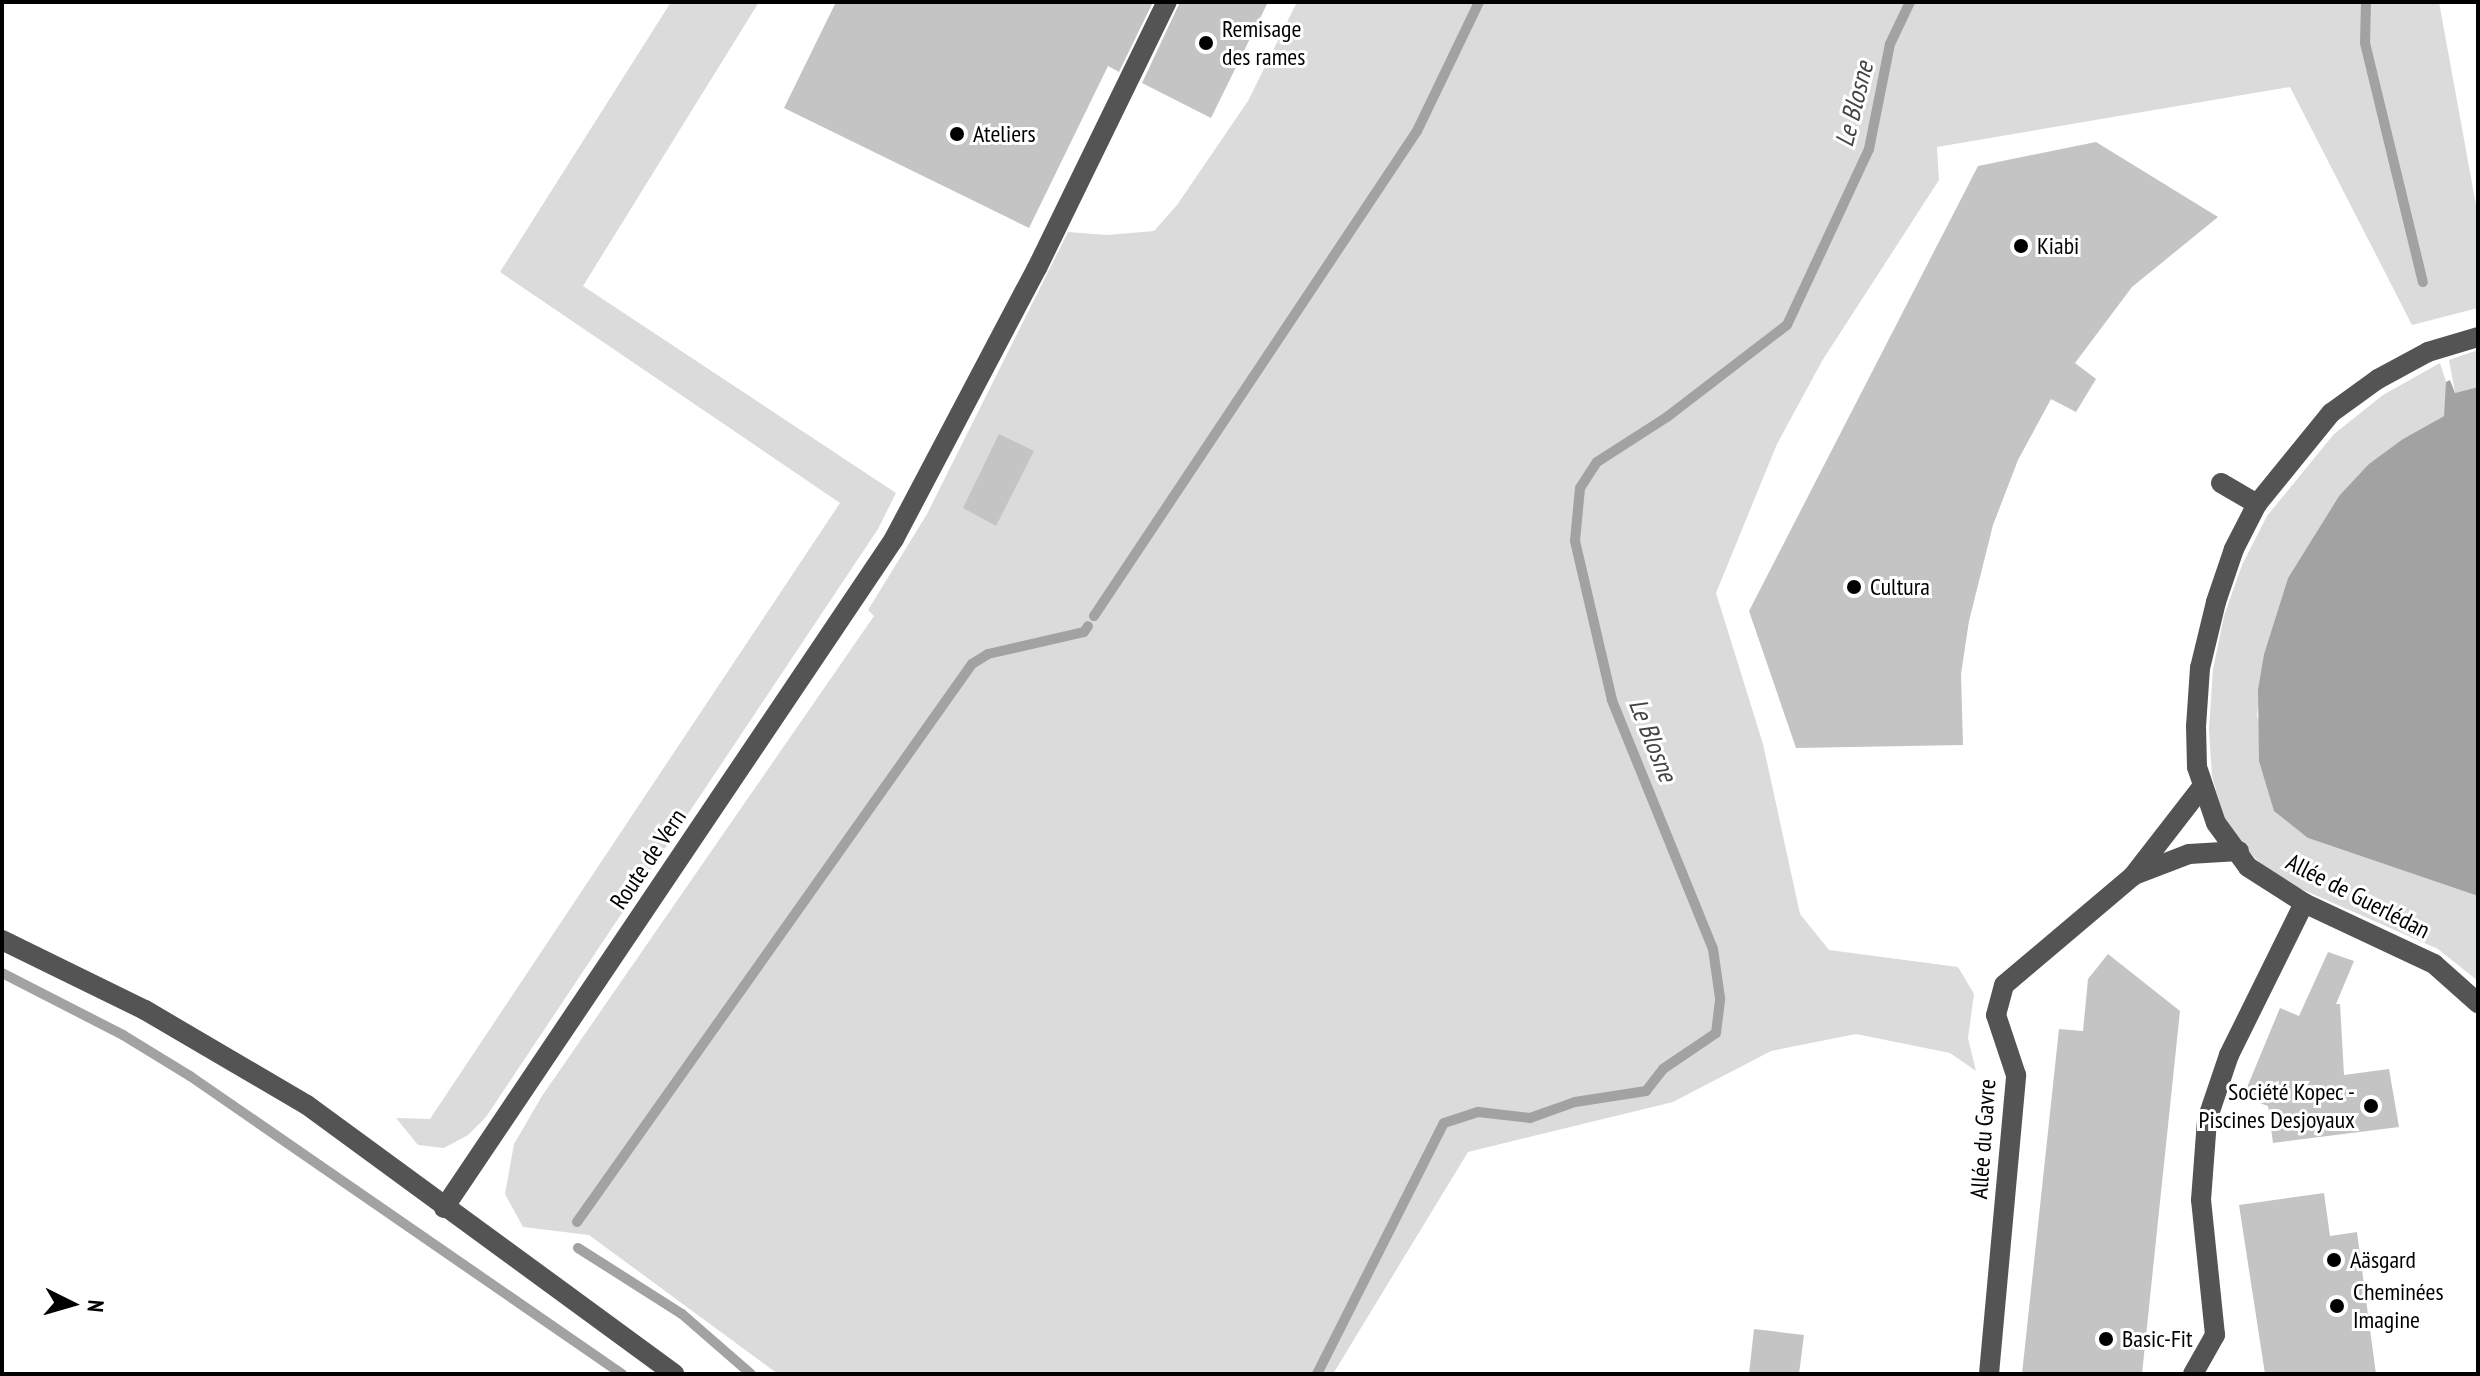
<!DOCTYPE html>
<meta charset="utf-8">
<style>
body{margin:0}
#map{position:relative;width:2480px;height:1376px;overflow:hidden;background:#fff;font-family:"PT Sans Narrow",sans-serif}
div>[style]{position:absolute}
.green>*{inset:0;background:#dbdbdb}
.water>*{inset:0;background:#a2a2a2}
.stream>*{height:10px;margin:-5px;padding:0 5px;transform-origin:5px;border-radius:5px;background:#a2a2a2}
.building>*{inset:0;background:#c4c4c4}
.minor>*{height:20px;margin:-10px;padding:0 10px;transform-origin:10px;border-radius:10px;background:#545454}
.dots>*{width:22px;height:22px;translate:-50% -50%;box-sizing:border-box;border:4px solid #fff;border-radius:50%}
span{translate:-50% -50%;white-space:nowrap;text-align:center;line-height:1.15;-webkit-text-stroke:6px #fff;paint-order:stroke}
.poi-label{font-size:24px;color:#000}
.left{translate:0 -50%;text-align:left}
.right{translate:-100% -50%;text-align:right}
.street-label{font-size:24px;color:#000}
.water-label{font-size:26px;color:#434343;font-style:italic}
.frame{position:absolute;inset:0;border:4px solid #000;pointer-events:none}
.north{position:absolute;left:32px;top:1264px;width:80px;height:80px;-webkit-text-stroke:6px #fff;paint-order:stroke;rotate:95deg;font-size:22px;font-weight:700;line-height:32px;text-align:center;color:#000}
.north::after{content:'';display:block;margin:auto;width:28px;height:36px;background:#000;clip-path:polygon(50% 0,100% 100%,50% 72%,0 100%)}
</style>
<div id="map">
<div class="green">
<div style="clip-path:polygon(671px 2px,759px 2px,583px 286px,896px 493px,878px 529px,486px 1117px,468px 1135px,444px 1148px,418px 1145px,396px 1118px,430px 1119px,840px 503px,500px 272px)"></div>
<div style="clip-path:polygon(1297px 2px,2439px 2px,2478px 216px,2478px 308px,2412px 325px,2290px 87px,1937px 147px,1939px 180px,1822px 361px,1777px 444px,1716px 593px,1763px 744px,1800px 914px,1829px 950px,1958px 967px,1974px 994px,1968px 1038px,1976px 1071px,1950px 1053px,1856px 1034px,1771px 1051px,1673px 1102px,1468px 1152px,1333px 1374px,778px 1374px,589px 1235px,523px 1227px,505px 1194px,514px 1144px,542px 1096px,874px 616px,868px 610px,927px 514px,1068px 232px,1107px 235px,1154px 231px,1177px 205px,1248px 101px)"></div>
<div style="clip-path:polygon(2478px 350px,2478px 387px,2455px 393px,2449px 360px)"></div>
<div style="clip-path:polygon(2440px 363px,2448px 388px,2444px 416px,2403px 439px,2339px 496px,2288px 578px,2264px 654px,2257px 716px,2308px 838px,2478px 896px,2478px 981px,2438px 949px,2299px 888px,2265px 868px,2243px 846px,2223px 815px,2212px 776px,2209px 729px,2213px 669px,2224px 616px,2242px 565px,2267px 516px,2334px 434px,2383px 395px)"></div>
</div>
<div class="water">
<div style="clip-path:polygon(2450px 380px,2455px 393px,2478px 387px,2478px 896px,2308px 838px,2274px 811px,2259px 761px,2258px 690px,2264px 654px,2288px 578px,2339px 496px,2369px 464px,2403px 439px,2444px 416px,2446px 382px)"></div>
</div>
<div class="stream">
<div style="left:2366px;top:2px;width:41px;rotate:91.4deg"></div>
<div style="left:2365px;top:43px;width:246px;rotate:76.4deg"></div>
<div style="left:1094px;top:616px;width:583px;rotate:-56.34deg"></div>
<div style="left:1417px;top:131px;width:143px;rotate:-64.3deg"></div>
<div style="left:2px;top:973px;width:136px;rotate:27.1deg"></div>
<div style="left:123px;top:1035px;width:79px;rotate:31.5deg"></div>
<div style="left:190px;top:1076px;width:525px;rotate:34.6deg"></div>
<div style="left:577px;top:1222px;width:684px;rotate:-54.71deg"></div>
<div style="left:972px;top:664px;width:19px;rotate:-32deg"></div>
<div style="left:988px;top:654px;width:98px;rotate:-12.9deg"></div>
<div style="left:1084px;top:632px;width:7px;rotate:-56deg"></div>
<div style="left:578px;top:1248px;width:123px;rotate:32.4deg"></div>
<div style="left:682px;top:1314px;width:91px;rotate:41deg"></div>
<div style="left:1317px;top:1374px;width:281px;rotate:-63.2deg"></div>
<div style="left:1444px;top:1123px;width:36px;rotate:-18deg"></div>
<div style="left:1478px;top:1112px;width:52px;rotate:6.6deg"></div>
<div style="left:1530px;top:1118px;width:48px;rotate:-19.6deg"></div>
<div style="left:1575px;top:1102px;width:72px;rotate:-8.8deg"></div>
<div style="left:1646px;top:1091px;width:28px;rotate:-52deg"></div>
<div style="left:1663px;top:1069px;width:64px;rotate:-34.2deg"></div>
<div style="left:1716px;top:1033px;width:35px;rotate:-83deg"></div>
<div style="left:1720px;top:998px;width:49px;rotate:-98.1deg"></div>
<div style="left:1713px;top:949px;width:269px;rotate:-112.1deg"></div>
<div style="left:1612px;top:700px;width:163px;rotate:-103.1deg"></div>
<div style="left:1575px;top:541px;width:53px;rotate:-84.6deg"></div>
<div style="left:1580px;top:488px;width:31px;rotate:-57deg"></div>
<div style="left:1597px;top:462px;width:83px;rotate:-32.7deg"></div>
<div style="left:1667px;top:417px;width:151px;rotate:-37.5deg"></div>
<div style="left:1787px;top:325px;width:194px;rotate:-65deg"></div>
<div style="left:1869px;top:149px;width:107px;rotate:-78.7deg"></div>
<div style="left:1890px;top:44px;width:47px;rotate:-64.5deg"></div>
</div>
<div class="building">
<div style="clip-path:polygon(836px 2px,1153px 2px,1119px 72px,1108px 66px,1029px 228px,784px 108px)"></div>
<div style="clip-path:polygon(1180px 2px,1268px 2px,1211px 118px,1142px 83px)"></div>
<div style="clip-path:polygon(2096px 142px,2218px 217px,2132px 287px,2075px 363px,2096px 379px,2076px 412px,2051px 399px,2018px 460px,1993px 525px,1969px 621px,1961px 674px,1963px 745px,1796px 748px,1749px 611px,1978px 166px)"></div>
<div style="clip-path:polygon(999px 434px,1034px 451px,996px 526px,963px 508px)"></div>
<div style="clip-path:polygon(2328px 952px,2354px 961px,2336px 1004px,2340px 1004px,2344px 1075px,2389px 1069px,2399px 1127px,2273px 1143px,2268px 1106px,2243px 1097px,2280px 1008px,2299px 1016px)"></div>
<div style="clip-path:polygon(2108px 954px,2180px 1011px,2142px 1374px,2022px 1374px,2059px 1029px,2083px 1031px,2088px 979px)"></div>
<div style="clip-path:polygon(2324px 1193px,2330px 1236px,2357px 1232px,2376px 1374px,2265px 1374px,2239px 1205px)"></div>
<div style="clip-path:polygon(1754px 1329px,1804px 1335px,1799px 1374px,1749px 1374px)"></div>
</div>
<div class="minor">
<div style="left:2478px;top:337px;width:52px;rotate:163.3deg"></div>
<div style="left:2428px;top:352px;width:57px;rotate:151.6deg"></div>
<div style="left:2378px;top:379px;width:58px;rotate:144.1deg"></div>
<div style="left:2331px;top:413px;width:117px;rotate:129.1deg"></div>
<div style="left:2257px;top:504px;width:51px;rotate:117.1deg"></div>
<div style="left:2234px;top:549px;width:56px;rotate:108.8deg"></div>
<div style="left:2216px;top:602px;width:68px;rotate:103.6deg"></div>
<div style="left:2200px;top:668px;width:58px;rotate:93.9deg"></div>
<div style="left:2196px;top:726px;width:41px;rotate:88.6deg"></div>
<div style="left:2197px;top:767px;width:59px;rotate:71.3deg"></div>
<div style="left:2216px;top:823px;width:54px;rotate:54deg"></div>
<div style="left:2248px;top:867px;width:67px;rotate:32.7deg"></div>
<div style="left:2304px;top:903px;width:144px;rotate:25.1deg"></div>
<div style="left:2434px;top:964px;width:59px;rotate:41.6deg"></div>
<div style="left:2221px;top:483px;width:42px;rotate:30.3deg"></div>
<div style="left:2137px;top:874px;width:56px;rotate:-21deg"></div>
<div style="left:2189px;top:854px;width:50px;rotate:-3.4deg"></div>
<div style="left:2px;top:940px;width:159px;rotate:26.1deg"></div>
<div style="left:145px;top:1010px;width:188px;rotate:30.4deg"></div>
<div style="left:307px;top:1105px;width:455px;rotate:36.2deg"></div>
<div style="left:444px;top:1208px;width:806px;rotate:-56.07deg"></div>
<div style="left:894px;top:539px;width:306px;rotate:-62.2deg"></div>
<div style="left:1037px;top:268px;width:296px;rotate:-64deg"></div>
<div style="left:1989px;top:1374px;width:300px;rotate:-84.8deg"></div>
<div style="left:2016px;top:1075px;width:63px;rotate:-108.4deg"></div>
<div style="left:1996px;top:1015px;width:31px;rotate:-75deg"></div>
<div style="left:2004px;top:985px;width:169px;rotate:-40.2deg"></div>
<div style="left:2133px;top:876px;width:113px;rotate:-52.2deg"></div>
<div style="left:2193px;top:1374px;width:45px;rotate:-60.6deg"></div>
<div style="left:2215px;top:1335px;width:136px;rotate:-95.9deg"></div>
<div style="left:2201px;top:1200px;width:80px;rotate:-85.7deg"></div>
<div style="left:2207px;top:1120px;width:69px;rotate:-71.3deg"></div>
<div style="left:2229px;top:1055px;width:169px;rotate:-63.7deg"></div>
</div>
<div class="dots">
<div style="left:1206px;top:43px;background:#000"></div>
<div style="left:957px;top:134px;background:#000"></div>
<div style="left:2021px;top:246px;background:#000"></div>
<div style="left:1854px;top:587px;background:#000"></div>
<div style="left:2371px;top:1106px;background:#000"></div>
<div style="left:2334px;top:1260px;background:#000"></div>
<div style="left:2337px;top:1306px;background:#000"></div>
<div style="left:2106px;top:1339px;background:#000"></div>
</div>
<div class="poi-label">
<span class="left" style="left:1222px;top:43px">Remisage<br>des rames</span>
<span class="left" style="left:973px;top:134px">Ateliers</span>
<span class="left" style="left:2037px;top:246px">Kiabi</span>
<span class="left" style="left:1870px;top:587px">Cultura</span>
<span class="right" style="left:2355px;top:1106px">Société Kopec -<br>Piscines Desjoyaux</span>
<span class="left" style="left:2350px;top:1260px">Aäsgard</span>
<span class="left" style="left:2353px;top:1306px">Cheminées<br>Imagine</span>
<span class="left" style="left:2122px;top:1339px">Basic-Fit</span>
</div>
<div class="street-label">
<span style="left:648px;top:859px;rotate:-56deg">Route de Vern</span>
<span style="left:2358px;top:896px;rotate:27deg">Allée de Guerlédan</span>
<span style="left:1983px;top:1139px;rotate:-86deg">Allée du Gavre</span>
</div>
<div class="water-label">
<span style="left:1854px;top:104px;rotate:-76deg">Le Blosne</span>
<span style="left:1653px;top:740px;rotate:68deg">Le Blosne</span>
</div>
<div class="frame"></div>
<div class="north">N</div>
</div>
